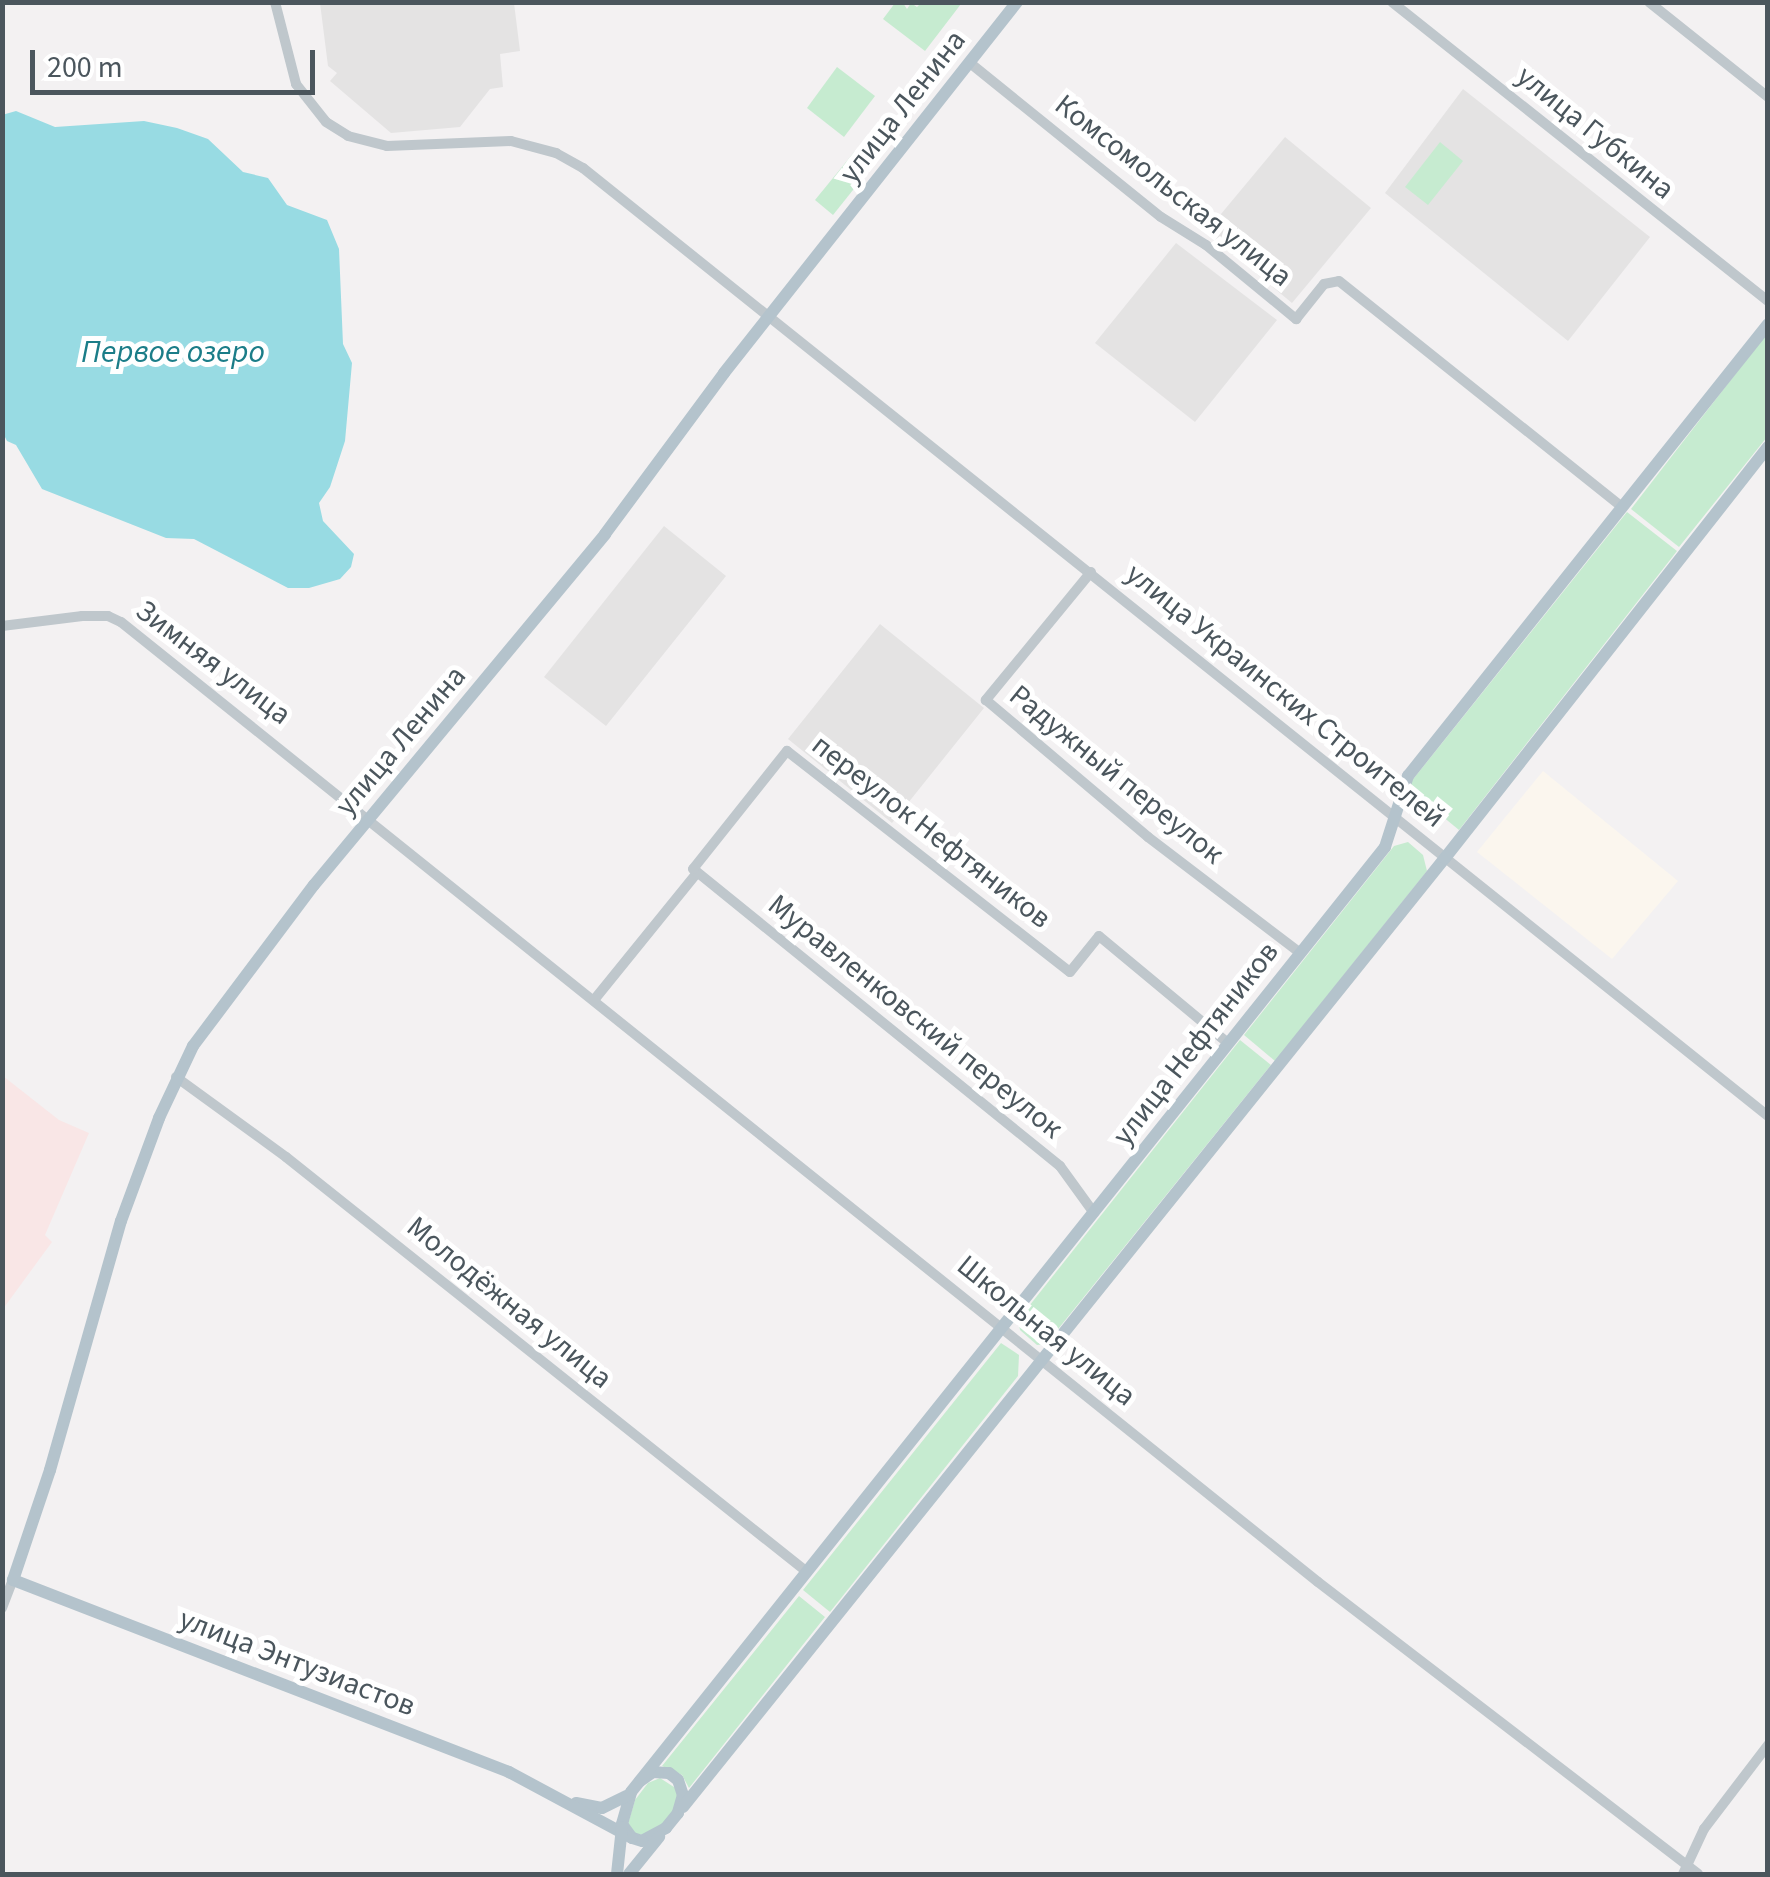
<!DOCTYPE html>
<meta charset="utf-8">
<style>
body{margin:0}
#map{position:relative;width:1770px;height:1877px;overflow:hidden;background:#f3f1f2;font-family:"Source Sans 3",sans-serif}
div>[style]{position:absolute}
.commercial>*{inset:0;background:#fbf6ee}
.education>*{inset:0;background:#e4e3e3}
.medical>*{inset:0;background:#f9e6e6}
.green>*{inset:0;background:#c6ebd0}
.water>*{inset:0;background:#98dbe3}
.minor>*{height:10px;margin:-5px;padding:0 5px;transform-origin:5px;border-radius:5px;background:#bfc7cc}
.major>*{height:12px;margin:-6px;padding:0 6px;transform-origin:6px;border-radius:6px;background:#b4c3cc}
span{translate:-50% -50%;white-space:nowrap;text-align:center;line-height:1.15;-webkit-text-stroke:10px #fff;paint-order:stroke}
.street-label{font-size:30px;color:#4b565d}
.water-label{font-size:32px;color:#1b7d88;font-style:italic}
.frame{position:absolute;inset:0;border:5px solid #4b565d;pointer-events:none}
.scale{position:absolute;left:30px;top:50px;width:285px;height:45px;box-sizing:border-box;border:5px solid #4b565d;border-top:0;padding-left:12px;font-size:30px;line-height:35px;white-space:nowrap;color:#4b565d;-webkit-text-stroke:8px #fff;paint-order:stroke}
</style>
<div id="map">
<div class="commercial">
<div style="clip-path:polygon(1543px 771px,1678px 881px,1612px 959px,1477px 852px)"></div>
</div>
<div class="education">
<div style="clip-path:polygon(320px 3px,514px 3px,520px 51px,500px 54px,503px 87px,490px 89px,460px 127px,391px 133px,330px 81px,337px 73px,328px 66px)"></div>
<div style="clip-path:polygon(1463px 89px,1650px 237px,1568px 341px,1385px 193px)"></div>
<div style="clip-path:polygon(1285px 137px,1371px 208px,1292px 303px,1206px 232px)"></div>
<div style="clip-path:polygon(1176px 243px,1277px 320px,1195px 422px,1095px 343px)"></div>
<div style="clip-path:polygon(664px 526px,726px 576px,606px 726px,544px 677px)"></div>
<div style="clip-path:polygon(880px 624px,984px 708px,892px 823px,788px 739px)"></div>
</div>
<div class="medical">
<div style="clip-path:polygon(3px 1076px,59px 1120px,89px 1133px,45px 1235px,52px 1242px,3px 1309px)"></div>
</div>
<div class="green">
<div style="clip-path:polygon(895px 3px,903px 3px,907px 9px,911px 3px,917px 7px,921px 3px,961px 4px,925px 51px,883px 19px)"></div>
<div style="clip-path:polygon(837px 67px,875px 96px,844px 137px,807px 108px)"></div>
<div style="clip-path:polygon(1440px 142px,1463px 161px,1428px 205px,1405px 187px)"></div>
<div style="clip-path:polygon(855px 151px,873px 165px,833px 215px,815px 200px)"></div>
<div style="clip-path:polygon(1767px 333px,1767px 437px,1679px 547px,1631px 509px)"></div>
<div style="clip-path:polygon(1627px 512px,1677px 551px,1459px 830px,1408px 788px,1410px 783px)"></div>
<div style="clip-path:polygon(1408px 842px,1423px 855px,1427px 871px,1275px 1061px,1244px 1035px,1394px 846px)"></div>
<div style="clip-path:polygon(1240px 1040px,1271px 1065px,1046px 1344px,1037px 1345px,1020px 1330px,1018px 1320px)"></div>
<div style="clip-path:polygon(1001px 1343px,1019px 1355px,1018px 1376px,830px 1612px,803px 1590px)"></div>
<div style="clip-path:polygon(799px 1596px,825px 1617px,689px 1788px,682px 1775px,662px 1766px)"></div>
<div style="clip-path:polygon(660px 1778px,677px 1789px,678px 1804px,659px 1829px,649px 1835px,636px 1834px,628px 1824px,635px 1800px,648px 1783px)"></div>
</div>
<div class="water">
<div style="clip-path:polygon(16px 111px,55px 127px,144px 121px,177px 128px,208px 139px,243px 172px,268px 178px,287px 205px,327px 220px,339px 249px,343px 344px,352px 363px,345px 441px,330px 487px,319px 503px,323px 521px,354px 554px,351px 567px,340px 579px,309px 588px,288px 588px,194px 539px,166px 538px,42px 489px,16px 445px,7px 441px,2px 431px,2px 115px)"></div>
</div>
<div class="minor">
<div style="left:275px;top:2px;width:85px;rotate:75.6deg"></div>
<div style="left:296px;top:84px;width:48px;rotate:51.7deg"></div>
<div style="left:326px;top:122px;width:26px;rotate:32deg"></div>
<div style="left:348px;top:136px;width:40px;rotate:14.4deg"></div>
<div style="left:387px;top:146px;width:124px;rotate:-2.3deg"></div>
<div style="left:511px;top:141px;width:47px;rotate:14.9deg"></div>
<div style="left:556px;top:153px;width:31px;rotate:29deg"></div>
<div style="left:583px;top:168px;width:1518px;rotate:38.66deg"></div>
<div style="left:1392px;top:2px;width:480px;rotate:38.5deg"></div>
<div style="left:1649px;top:2px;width:152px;rotate:38.6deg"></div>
<div style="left:970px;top:63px;width:245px;rotate:38.9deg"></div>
<div style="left:1161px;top:217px;width:53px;rotate:31.9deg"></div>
<div style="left:1206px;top:245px;width:117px;rotate:39.4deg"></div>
<div style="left:1296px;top:319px;width:45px;rotate:-51.3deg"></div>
<div style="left:1324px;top:284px;width:15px;rotate:-11deg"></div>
<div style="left:1339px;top:281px;width:362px;rotate:38.6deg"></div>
<div style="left:1091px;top:572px;width:166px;rotate:129.4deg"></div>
<div style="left:986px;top:700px;width:212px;rotate:40.2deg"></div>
<div style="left:1148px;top:837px;width:191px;rotate:37.3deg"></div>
<div style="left:2px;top:626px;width:81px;rotate:-7.1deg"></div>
<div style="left:82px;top:616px;width:26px"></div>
<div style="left:108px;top:616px;width:14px;rotate:25deg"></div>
<div style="left:121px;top:622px;width:1534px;rotate:38.73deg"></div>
<div style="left:1318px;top:1582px;width:479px;rotate:37.5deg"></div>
<div style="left:594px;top:1000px;width:164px;rotate:-51deg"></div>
<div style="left:176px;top:1077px;width:136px;rotate:36deg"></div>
<div style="left:286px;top:1157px;width:666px;rotate:38.54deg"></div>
<div style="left:1094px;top:1213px;width:58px;rotate:-125.9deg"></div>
<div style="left:1060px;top:1166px;width:472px;rotate:-141deg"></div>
<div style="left:693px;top:869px;width:151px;rotate:-51.5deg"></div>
<div style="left:787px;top:751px;width:359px;rotate:38deg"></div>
<div style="left:1070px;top:972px;width:46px;rotate:-51.1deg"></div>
<div style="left:1099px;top:936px;width:168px;rotate:39.7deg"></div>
<div style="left:2px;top:1608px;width:30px;rotate:-69deg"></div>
<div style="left:1683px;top:1874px;width:50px;rotate:-65deg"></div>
<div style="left:1704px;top:1829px;width:106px;rotate:-52.7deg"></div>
</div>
<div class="major">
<div style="left:640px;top:1781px;width:16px;rotate:-35deg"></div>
<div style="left:653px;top:1772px;width:16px;rotate:4deg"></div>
<div style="left:669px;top:1773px;width:11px;rotate:38deg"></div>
<div style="left:678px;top:1780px;width:16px;rotate:72deg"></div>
<div style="left:683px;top:1795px;width:19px;rotate:106deg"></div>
<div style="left:678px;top:1813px;width:19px;rotate:129deg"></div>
<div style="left:666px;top:1828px;width:27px;rotate:152deg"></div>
<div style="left:642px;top:1841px;width:10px;rotate:-163deg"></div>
<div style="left:632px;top:1838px;width:17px;rotate:-126deg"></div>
<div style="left:622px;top:1824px;width:33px;rotate:-74deg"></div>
<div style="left:631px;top:1792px;width:1209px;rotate:-51.41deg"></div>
<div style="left:1385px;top:847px;width:75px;rotate:-72.1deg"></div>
<div style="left:1408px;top:776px;width:578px;rotate:-51.46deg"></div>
<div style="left:576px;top:1803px;width:26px;rotate:11deg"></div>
<div style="left:602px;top:1808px;width:28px;rotate:-26deg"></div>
<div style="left:683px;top:1807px;width:1217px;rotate:-51.24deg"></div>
<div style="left:1445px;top:858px;width:523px;rotate:-51.84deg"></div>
<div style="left:632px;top:1838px;width:140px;rotate:-151.8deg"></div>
<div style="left:509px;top:1772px;width:532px;rotate:-158.84deg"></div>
<div style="left:13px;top:1580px;width:116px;rotate:-71.4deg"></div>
<div style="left:50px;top:1470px;width:259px;rotate:-74.1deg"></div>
<div style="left:121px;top:1221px;width:110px;rotate:-69.7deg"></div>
<div style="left:159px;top:1118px;width:80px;rotate:-64.7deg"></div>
<div style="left:193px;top:1046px;width:201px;rotate:-53.1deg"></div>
<div style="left:314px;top:885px;width:456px;rotate:-50.3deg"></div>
<div style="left:605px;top:534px;width:200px;rotate:-53.5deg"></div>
<div style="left:724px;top:373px;width:473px;rotate:-51.7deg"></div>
<div style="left:617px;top:1874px;width:47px;rotate:-83.9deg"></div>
<div style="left:629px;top:1874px;width:48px;rotate:-51deg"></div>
</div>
<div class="street-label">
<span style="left:903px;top:107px;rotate:-52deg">улица Ленина</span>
<span style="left:1595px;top:133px;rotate:39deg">улица Губкина</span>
<span style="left:1173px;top:191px;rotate:38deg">Комсомольская улица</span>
<span style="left:213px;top:663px;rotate:37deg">Зимняя улица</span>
<span style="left:1285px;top:696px;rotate:39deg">улица Украинских Строителей</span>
<span style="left:401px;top:741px;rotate:-50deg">улица Ленина</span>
<span style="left:1116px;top:775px;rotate:39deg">Радужный переулок</span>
<span style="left:931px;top:832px;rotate:38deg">переулок Нефтяников</span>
<span style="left:915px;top:1017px;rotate:39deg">Муравленковский переулок</span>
<span style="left:1196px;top:1044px;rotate:-52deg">улица Нефтяников</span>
<span style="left:509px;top:1303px;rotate:39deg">Молодёжная улица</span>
<span style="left:1046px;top:1331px;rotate:39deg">Школьная улица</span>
<span style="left:297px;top:1663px;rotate:21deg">улица Энтузиастов</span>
</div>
<div class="water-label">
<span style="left:173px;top:352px">Первое озеро</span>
</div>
<div class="frame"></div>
<div class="scale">200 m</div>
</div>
